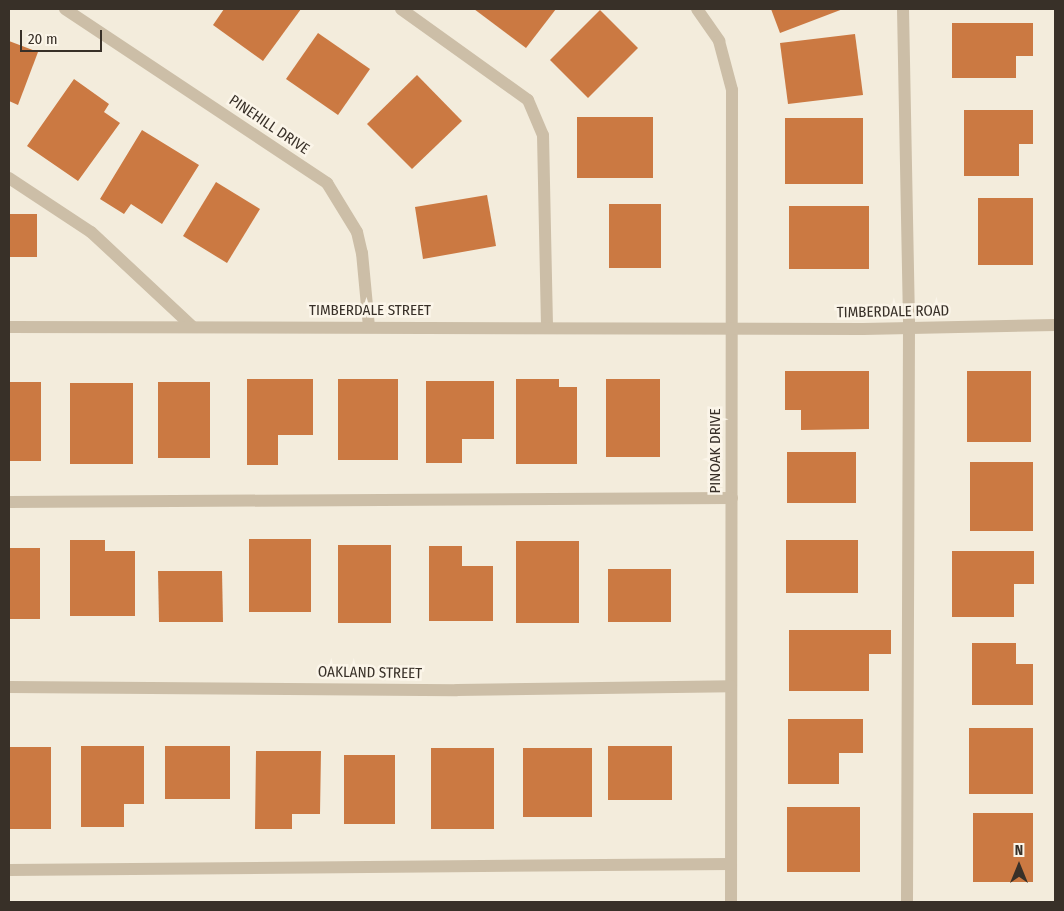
<!DOCTYPE html>
<style>
body{margin:0}
#map{position:relative;width:1064px;height:911px;overflow:hidden;background:#f3ecdc;font-family:"Fira Sans Condensed",sans-serif}
div>[style]{position:absolute}
.building>*{inset:0;background:#cb7942}
.minor>*{height:12px;margin:-6px;padding:0 6px;transform-origin:6px;border-radius:6px;background:#ccbea7}
span{translate:-50% -50%;white-space:nowrap;text-align:center;line-height:1.15;-webkit-text-stroke:5px #fbf5e9;paint-order:stroke}
.street-label{font-size:15px;color:#383028}
.frame{position:absolute;inset:0;border:10px solid #383028;pointer-events:none}
.north{position:absolute;left:994px;top:841px;width:50px;height:50px;-webkit-text-stroke:4px #fbf5e9;paint-order:stroke;rotate:0deg;font-size:14px;font-weight:700;line-height:20px;text-align:center;color:#383028}
.north::after{content:'';display:block;margin:auto;width:18px;height:22px;background:#383028;clip-path:polygon(50% 0,100% 100%,50% 72%,0 100%)}
.scale{position:absolute;left:20px;top:30px;width:82px;height:22px;box-sizing:border-box;border:2px solid #383028;border-top:0;padding-left:6px;font-size:15px;line-height:18px;white-space:nowrap;color:#383028;-webkit-text-stroke:4px #fbf5e9;paint-order:stroke}
</style>
<div id="map">
<div class="building">
<div style="clip-path:polygon(224px 9px,301px 9px,263px 61px,213px 25px)"></div>
<div style="clip-path:polygon(474px 9px,556px 9px,526px 48px)"></div>
<div style="clip-path:polygon(771px 9px,843px 9px,780px 33px)"></div>
<div style="clip-path:polygon(600px 10px,638px 48px,588px 98px,550px 60px)"></div>
<div style="clip-path:polygon(952px 23px,1033px 23px,1033px 56px,1016px 56px,1016px 78px,952px 78px)"></div>
<div style="clip-path:polygon(318px 33px,370px 69px,338px 115px,286px 79px)"></div>
<div style="clip-path:polygon(855px 34px,863px 95px,788px 104px,780px 43px)"></div>
<div style="clip-path:polygon(9px 41px,38px 52px,18px 105px,9px 101px)"></div>
<div style="clip-path:polygon(417px 75px,462px 121px,412px 169px,367px 124px)"></div>
<div style="clip-path:polygon(74px 79px,109px 104px,104px 112px,120px 123px,78px 181px,27px 146px)"></div>
<div style="clip-path:polygon(964px 110px,1033px 110px,1033px 144px,1019px 144px,1019px 176px,964px 176px)"></div>
<div style="clip-path:polygon(577px 117px,653px 117px,653px 178px,577px 178px)"></div>
<div style="clip-path:polygon(785px 118px,863px 118px,863px 184px,785px 184px)"></div>
<div style="clip-path:polygon(142px 130px,199px 165px,162px 224px,131px 204px,124px 214px,100px 199px)"></div>
<div style="clip-path:polygon(216px 182px,260px 209px,227px 263px,183px 236px)"></div>
<div style="clip-path:polygon(487px 195px,496px 246px,423px 259px,415px 207px)"></div>
<div style="clip-path:polygon(978px 198px,1033px 198px,1033px 265px,978px 265px)"></div>
<div style="clip-path:polygon(609px 204px,661px 204px,661px 268px,609px 268px)"></div>
<div style="clip-path:polygon(789px 206px,869px 206px,869px 269px,789px 269px)"></div>
<div style="clip-path:polygon(9px 214px,37px 214px,37px 257px,9px 257px)"></div>
<div style="clip-path:polygon(785px 371px,869px 371px,869px 429px,801px 430px,801px 410px,785px 410px)"></div>
<div style="clip-path:polygon(967px 371px,1031px 371px,1031px 442px,967px 442px)"></div>
<div style="clip-path:polygon(247px 379px,313px 379px,313px 435px,278px 435px,278px 465px,247px 465px)"></div>
<div style="clip-path:polygon(338px 379px,398px 379px,398px 460px,338px 460px)"></div>
<div style="clip-path:polygon(516px 379px,559px 379px,559px 387px,577px 387px,577px 464px,516px 464px)"></div>
<div style="clip-path:polygon(606px 379px,660px 379px,660px 457px,606px 457px)"></div>
<div style="clip-path:polygon(426px 381px,494px 381px,494px 439px,462px 439px,462px 463px,426px 463px)"></div>
<div style="clip-path:polygon(9px 382px,41px 382px,41px 461px,9px 461px)"></div>
<div style="clip-path:polygon(158px 382px,210px 382px,210px 458px,158px 458px)"></div>
<div style="clip-path:polygon(70px 383px,133px 383px,133px 464px,70px 464px)"></div>
<div style="clip-path:polygon(787px 452px,856px 452px,856px 503px,787px 503px)"></div>
<div style="clip-path:polygon(970px 462px,1033px 462px,1033px 531px,970px 531px)"></div>
<div style="clip-path:polygon(249px 539px,311px 539px,311px 612px,249px 612px)"></div>
<div style="clip-path:polygon(70px 540px,105px 540px,105px 551px,135px 551px,135px 616px,70px 616px)"></div>
<div style="clip-path:polygon(786px 540px,858px 540px,858px 593px,786px 593px)"></div>
<div style="clip-path:polygon(516px 541px,579px 541px,579px 623px,516px 623px)"></div>
<div style="clip-path:polygon(338px 545px,391px 545px,391px 623px,338px 623px)"></div>
<div style="clip-path:polygon(429px 546px,462px 546px,462px 566px,493px 566px,493px 621px,429px 621px)"></div>
<div style="clip-path:polygon(9px 548px,40px 548px,40px 619px,9px 619px)"></div>
<div style="clip-path:polygon(952px 551px,1034px 551px,1034px 584px,1014px 584px,1014px 617px,952px 617px)"></div>
<div style="clip-path:polygon(608px 569px,671px 569px,671px 622px,608px 622px)"></div>
<div style="clip-path:polygon(158px 571px,222px 571px,223px 622px,159px 622px)"></div>
<div style="clip-path:polygon(789px 630px,891px 630px,891px 654px,869px 654px,869px 691px,789px 691px)"></div>
<div style="clip-path:polygon(972px 643px,1016px 643px,1016px 664px,1033px 664px,1033px 705px,972px 705px)"></div>
<div style="clip-path:polygon(788px 719px,863px 719px,863px 753px,839px 753px,839px 784px,788px 784px)"></div>
<div style="clip-path:polygon(969px 728px,1033px 728px,1033px 794px,969px 794px)"></div>
<div style="clip-path:polygon(81px 746px,144px 746px,144px 804px,124px 804px,124px 827px,81px 827px)"></div>
<div style="clip-path:polygon(165px 746px,230px 746px,230px 799px,165px 799px)"></div>
<div style="clip-path:polygon(608px 746px,672px 746px,672px 800px,608px 800px)"></div>
<div style="clip-path:polygon(9px 747px,51px 747px,51px 829px,9px 829px)"></div>
<div style="clip-path:polygon(431px 748px,494px 748px,494px 829px,431px 829px)"></div>
<div style="clip-path:polygon(523px 748px,592px 748px,592px 817px,523px 817px)"></div>
<div style="clip-path:polygon(256px 751px,321px 751px,320px 814px,292px 814px,292px 829px,255px 829px)"></div>
<div style="clip-path:polygon(344px 755px,395px 755px,395px 824px,344px 824px)"></div>
<div style="clip-path:polygon(787px 807px,860px 807px,860px 872px,787px 872px)"></div>
<div style="clip-path:polygon(973px 813px,1033px 813px,1033px 882px,973px 882px)"></div>
</div>
<div class="minor">
<div style="left:65px;top:9px;width:315px;rotate:33.6deg"></div>
<div style="left:327px;top:183px;width:57px;rotate:58.5deg"></div>
<div style="left:357px;top:232px;width:22px;rotate:77deg"></div>
<div style="left:362px;top:253px;width:74px;rotate:84.6deg"></div>
<div style="left:401px;top:9px;width:156px;rotate:35.6deg"></div>
<div style="left:528px;top:100px;width:38px;rotate:67deg"></div>
<div style="left:543px;top:135px;width:193px;rotate:88.8deg"></div>
<div style="left:697px;top:9px;width:39px;rotate:55deg"></div>
<div style="left:719px;top:41px;width:51px;rotate:75.1deg"></div>
<div style="left:732px;top:90px;width:812px;rotate:90.07deg"></div>
<div style="left:903px;top:9px;width:319px;rotate:88.9deg"></div>
<div style="left:909px;top:328px;width:574px;rotate:90.2deg"></div>
<div style="left:9px;top:178px;width:98px;rotate:33.4deg"></div>
<div style="left:91px;top:232px;width:139px;rotate:43deg"></div>
<div style="left:9px;top:327px;width:854px;rotate:0.13deg"></div>
<div style="left:863px;top:329px;width:192px;rotate:-1.2deg"></div>
<div style="left:9px;top:502px;width:723px;rotate:-0.32deg"></div>
<div style="left:9px;top:687px;width:448px;rotate:0.4deg"></div>
<div style="left:457px;top:690px;width:274px;rotate:-0.8deg"></div>
<div style="left:9px;top:870px;width:722px;rotate:-0.48deg"></div>
</div>
<div class="street-label">
<span style="left:269px;top:125px;rotate:34deg">PINEHILL DRIVE</span>
<span style="left:370px;top:311px">TIMBERDALE STREET</span>
<span style="left:893px;top:312px;rotate:-1deg">TIMBERDALE ROAD</span>
<span style="left:716px;top:451px;rotate:-90deg">PINOAK DRIVE</span>
<span style="left:370px;top:673px;rotate:1deg">OAKLAND STREET</span>
</div>
<div class="frame"></div>
<div class="north">N</div>
<div class="scale">20 m</div>
</div>
